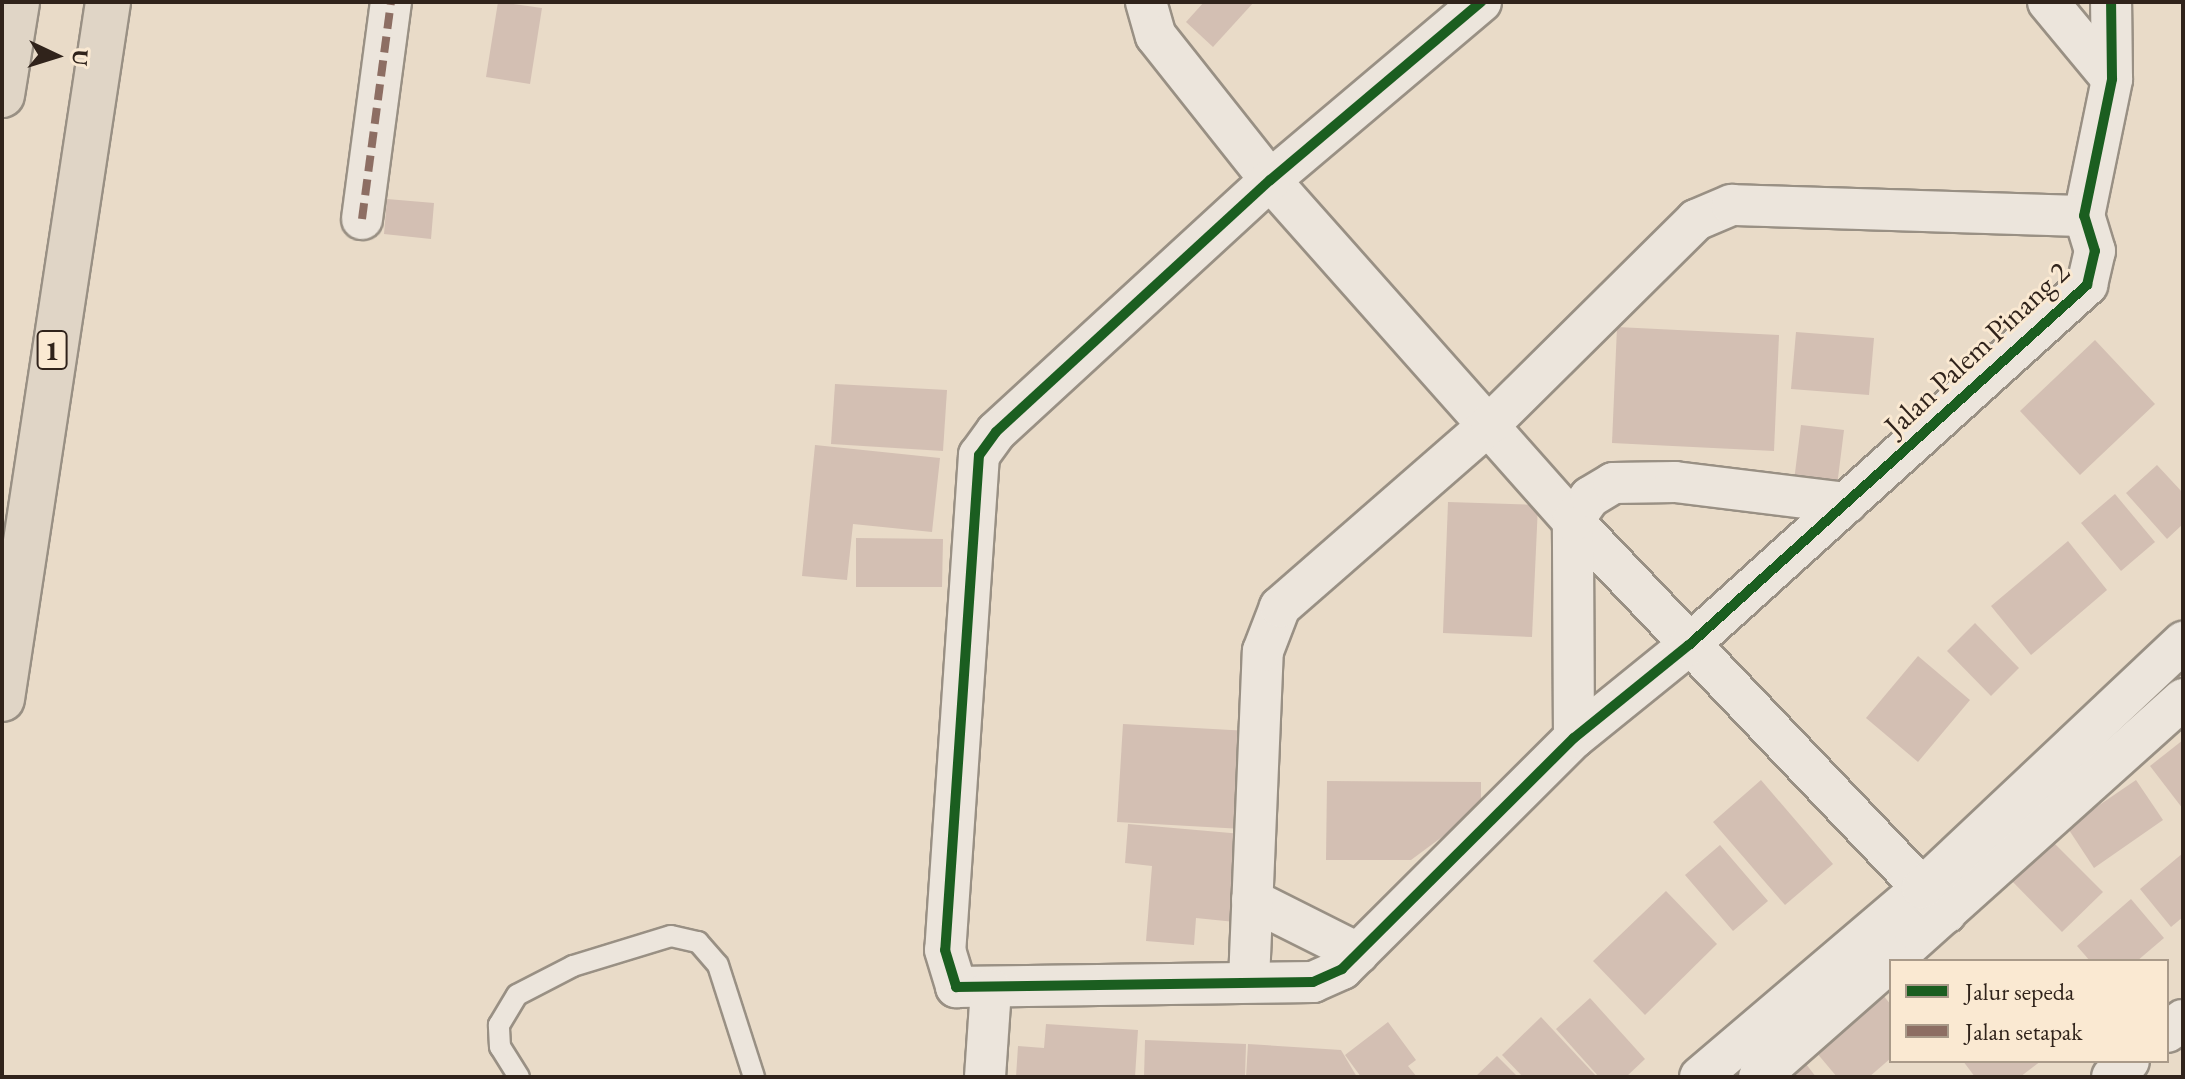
<!DOCTYPE html>
<style>
body{margin:0}
#map{position:relative;width:2185px;height:1079px;overflow:hidden;background:#e9dbc8;font-family:"EB Garamond",serif}
div>[style]{position:absolute}
.building>*{inset:0;background:#d3bfb3}
.roads{filter:drop-shadow(2px 0 #999084) drop-shadow(-2px 0 #999084) drop-shadow(0 2px #999084) drop-shadow(0 -2px #999084)}
.lane>*{height:20px;margin:-10px;padding:0 10px;transform-origin:10px;border-radius:10px;background:#ece5dc}
.street>*{height:40px;margin:-20px;padding:0 20px;transform-origin:20px;border-radius:20px;background:#ece5dc}
.highway>*{height:44px;margin:-22px;padding:0 22px;transform-origin:22px;border-radius:22px;background:#e0d5c6}
.quiet>*{height:8px;margin-top:-4px;transform-origin:0;background:repeating-linear-gradient(90deg,#8d6e63 0 16px,transparent 0 24px)}
.cycleway>*{height:10px;margin:-5px;padding:0 5px;transform-origin:5px;border-radius:5px;background:#1b5e20}
span{translate:-50% -50%;white-space:nowrap;text-align:center;line-height:1.15;-webkit-text-stroke:6px #fae9d2;paint-order:stroke}
.shield-label span{padding:2px 6px;background:#fae9d2;border:2px solid;border-radius:6px;-webkit-text-stroke-width:0}
.shield-label{font-size:28px;color:#30231b;font-weight:700}
.street-label{font-size:30px;color:#30231b}
.frame{position:absolute;inset:0;border:4px solid #30231b;pointer-events:none}
.legend{position:absolute;left:1889px;top:959px;width:280px;height:104px;box-sizing:border-box;background:#fae9d2;border:2px solid #a99a89;margin:0;padding:10px 14px;list-style:none;font-size:24px;color:#30231b}
.legend li{display:flex;align-items:center;gap:16px;height:40px}
.legend b{width:40px;border:2px solid #a99a89}
.north{position:absolute;left:16px;top:16px;width:80px;height:80px;-webkit-text-stroke:6px #fae9d2;paint-order:stroke;rotate:94deg;font-size:22px;font-weight:700;line-height:32px;text-align:center;color:#30231b}
.north::after{content:'';display:block;margin:auto;width:28px;height:36px;background:#30231b;clip-path:polygon(50% 0,100% 100%,50% 72%,0 100%)}
</style>
<div id="map">
<div class="building">
<div style="clip-path:polygon(498px 2px,542px 8px,530px 84px,486px 77px)"></div>
<div style="clip-path:polygon(1204px 2px,1254px 2px,1213px 47px,1186px 22px)"></div>
<div style="clip-path:polygon(387px 199px,434px 203px,431px 239px,384px 234px)"></div>
<div style="clip-path:polygon(1617px 327px,1779px 335px,1774px 451px,1612px 443px)"></div>
<div style="clip-path:polygon(1796px 332px,1874px 338px,1869px 395px,1791px 389px)"></div>
<div style="clip-path:polygon(2095px 340px,2155px 404px,2080px 475px,2020px 411px)"></div>
<div style="clip-path:polygon(835px 384px,947px 390px,943px 451px,831px 444px)"></div>
<div style="clip-path:polygon(1801px 425px,1844px 430px,1837px 486px,1794px 481px)"></div>
<div style="clip-path:polygon(815px 445px,940px 458px,932px 532px,853px 524px,847px 580px,802px 576px)"></div>
<div style="clip-path:polygon(2157px 465px,2183px 493px,2183px 524px,2167px 539px,2126px 493px)"></div>
<div style="clip-path:polygon(2115px 494px,2155px 542px,2121px 571px,2081px 523px)"></div>
<div style="clip-path:polygon(1448px 502px,1538px 505px,1532px 637px,1443px 633px)"></div>
<div style="clip-path:polygon(856px 538px,943px 539px,942px 587px,856px 587px)"></div>
<div style="clip-path:polygon(2068px 541px,2107px 590px,2031px 655px,1991px 606px)"></div>
<div style="clip-path:polygon(1975px 623px,2019px 668px,1991px 696px,1947px 651px)"></div>
<div style="clip-path:polygon(1918px 656px,1970px 700px,1918px 762px,1866px 718px)"></div>
<div style="clip-path:polygon(1123px 724px,1249px 731px,1243px 829px,1117px 822px)"></div>
<div style="clip-path:polygon(2183px 740px,2183px 809px,2150px 766px)"></div>
<div style="clip-path:polygon(1761px 780px,1833px 864px,1785px 905px,1713px 822px)"></div>
<div style="clip-path:polygon(2136px 780px,2163px 820px,2094px 868px,2067px 827px)"></div>
<div style="clip-path:polygon(1327px 781px,1481px 782px,1481px 808px,1411px 860px,1326px 860px)"></div>
<div style="clip-path:polygon(1128px 824px,1242px 834px,1235px 922px,1196px 918px,1194px 945px,1146px 941px,1152px 866px,1125px 863px)"></div>
<div style="clip-path:polygon(2048px 837px,2103px 892px,2062px 932px,2008px 877px)"></div>
<div style="clip-path:polygon(1720px 845px,1768px 901px,1733px 931px,1685px 875px)"></div>
<div style="clip-path:polygon(2183px 853px,2183px 917px,2171px 927px,2140px 889px)"></div>
<div style="clip-path:polygon(1666px 891px,1717px 944px,1645px 1015px,1593px 961px)"></div>
<div style="clip-path:polygon(2131px 899px,2164px 938px,2137px 961px,2090px 961px,2077px 946px)"></div>
<div style="clip-path:polygon(1883px 995px,1891px 1005px,1891px 1058px,1869px 1077px,1837px 1077px,1816px 1052px)"></div>
<div style="clip-path:polygon(1590px 998px,1645px 1059px,1626px 1077px,1599px 1077px,1556px 1029px)"></div>
<div style="clip-path:polygon(1541px 1017px,1597px 1077px,1523px 1077px,1502px 1055px)"></div>
<div style="clip-path:polygon(1388px 1022px,1416px 1060px,1408px 1066px,1417px 1077px,1361px 1077px,1345px 1055px)"></div>
<div style="clip-path:polygon(1046px 1024px,1138px 1030px,1135px 1077px,1016px 1077px,1018px 1046px,1044px 1048px)"></div>
<div style="clip-path:polygon(1145px 1040px,1246px 1044px,1245px 1077px,1144px 1077px)"></div>
<div style="clip-path:polygon(1248px 1044px,1341px 1050px,1357px 1077px,1246px 1077px)"></div>
<div style="clip-path:polygon(1497px 1056px,1518px 1077px,1475px 1077px)"></div>
<div style="clip-path:polygon(1963px 1061px,2041px 1061px,2020px 1077px,1975px 1077px)"></div>
<div style="clip-path:polygon(1806px 1064px,1816px 1077px,1791px 1077px)"></div>
</div>
<div class="roads">
<div class="lane">
<div style="left:519px;top:1077px;width:36px;rotate:-122deg"></div>
<div style="left:500px;top:1047px;width:22px;rotate:-93deg"></div>
<div style="left:499px;top:1025px;width:35px;rotate:-59deg"></div>
<div style="left:517px;top:995px;width:63px;rotate:-27.4deg"></div>
<div style="left:573px;top:966px;width:102px;rotate:-17deg"></div>
<div style="left:671px;top:936px;width:28px;rotate:13deg"></div>
<div style="left:698px;top:942px;width:30px;rotate:49deg"></div>
<div style="left:718px;top:965px;width:118px;rotate:72.2deg"></div>
</div>
<div class="street">
<div style="left:1146px;top:2px;width:35px;rotate:74deg"></div>
<div style="left:1156px;top:36px;width:184px;rotate:51.6deg"></div>
<div style="left:1270px;top:180px;width:456px;rotate:48.4deg"></div>
<div style="left:1573px;top:521px;width:541px;rotate:46.42deg"></div>
<div style="left:1481px;top:2px;width:276px;rotate:139.8deg"></div>
<div style="left:1270px;top:180px;width:372px;rotate:137.4deg"></div>
<div style="left:996px;top:432px;width:29px;rotate:126deg"></div>
<div style="left:979px;top:455px;width:496px;rotate:93.9deg"></div>
<div style="left:945px;top:950px;width:39px;rotate:73deg"></div>
<div style="left:956px;top:987px;width:357px;rotate:-0.8deg"></div>
<div style="left:1313px;top:982px;width:32px;rotate:-24deg"></div>
<div style="left:1342px;top:969px;width:327px;rotate:-44.9deg"></div>
<div style="left:1574px;top:738px;width:148px;rotate:-39deg"></div>
<div style="left:1689px;top:645px;width:537px;rotate:-42.13deg"></div>
<div style="left:2087px;top:285px;width:35px;rotate:-77deg"></div>
<div style="left:2095px;top:251px;width:37px;rotate:-107deg"></div>
<div style="left:2084px;top:216px;width:140px;rotate:-78.4deg"></div>
<div style="left:2112px;top:79px;width:77px;rotate:-90.7deg"></div>
<div style="left:2048px;top:2px;width:100px;rotate:50.3deg"></div>
<div style="left:362px;top:219px;width:219px;rotate:-82.4deg"></div>
<div style="left:1574px;top:738px;width:217px;rotate:-90.3deg"></div>
<div style="left:1573px;top:521px;width:29px;rotate:-55deg"></div>
<div style="left:1590px;top:497px;width:27px;rotate:-31deg"></div>
<div style="left:1613px;top:483px;width:62px;rotate:-0.9deg"></div>
<div style="left:1675px;top:482px;width:173px;rotate:7deg"></div>
<div style="left:1252px;top:900px;width:119px;rotate:26.6deg"></div>
<div style="left:1891px;top:961px;width:392px;rotate:-41.9deg"></div>
<div style="left:1249px;top:981px;width:330px;rotate:-87.6deg"></div>
<div style="left:1263px;top:651px;width:47px;rotate:-68.9deg"></div>
<div style="left:1280px;top:607px;width:280px;rotate:-41.1deg"></div>
<div style="left:1491px;top:423px;width:289px;rotate:-44.7deg"></div>
<div style="left:1696px;top:220px;width:39px;rotate:-23deg"></div>
<div style="left:1732px;top:205px;width:352px;rotate:1.8deg"></div>
<div style="left:2167px;top:1032px;width:20px;rotate:-37deg"></div>
<div style="left:985px;top:1077px;width:88px;rotate:-86.1deg"></div>
<div style="left:1700px;top:1077px;width:292px;rotate:-40.4deg"></div>
<div style="left:1922px;top:888px;width:359px;rotate:-43.3deg"></div>
<div style="left:1759px;top:1077px;width:176px;rotate:-41.3deg"></div>
<div style="left:2112px;top:1077px;width:23px;rotate:-43deg"></div>
</div>
<div class="highway">
<div style="left:2px;top:95px;width:94px;rotate:-80.8deg"></div>
<div style="left:2px;top:699px;width:705px;rotate:-81.35deg"></div>
</div>
</div>
<div class="quiet">
<div style="left:362px;top:219px;width:219px;rotate:-82.4deg"></div>
</div>
<div class="cycleway">
<div style="left:1481px;top:2px;width:276px;rotate:139.8deg"></div>
<div style="left:1270px;top:180px;width:372px;rotate:137.4deg"></div>
<div style="left:996px;top:432px;width:29px;rotate:126deg"></div>
<div style="left:979px;top:455px;width:496px;rotate:93.9deg"></div>
<div style="left:945px;top:950px;width:39px;rotate:73deg"></div>
<div style="left:956px;top:987px;width:357px;rotate:-0.8deg"></div>
<div style="left:1313px;top:982px;width:32px;rotate:-24deg"></div>
<div style="left:1342px;top:969px;width:327px;rotate:-44.9deg"></div>
<div style="left:1574px;top:738px;width:148px;rotate:-39deg"></div>
<div style="left:1689px;top:645px;width:537px;rotate:-42.13deg"></div>
<div style="left:2087px;top:285px;width:35px;rotate:-77deg"></div>
<div style="left:2095px;top:251px;width:37px;rotate:-107deg"></div>
<div style="left:2084px;top:216px;width:140px;rotate:-78.4deg"></div>
<div style="left:2112px;top:79px;width:77px;rotate:-90.7deg"></div>
</div>
<div class="shield-label">
<span style="left:52px;top:350px">1</span>
</div>
<div class="street-label">
<span style="left:1977px;top:349px;rotate:-43deg">Jalan Palem Pinang 2</span>
</div>
<div class="frame"></div>
<ul class="legend">
<li><b style="height:10px;background:#1b5e20"></b>Jalur sepeda</li>
<li><b style="height:10px;background:#8d6e63"></b>Jalan setapak</li>
</ul>
<div class="north">U</div>
</div>
